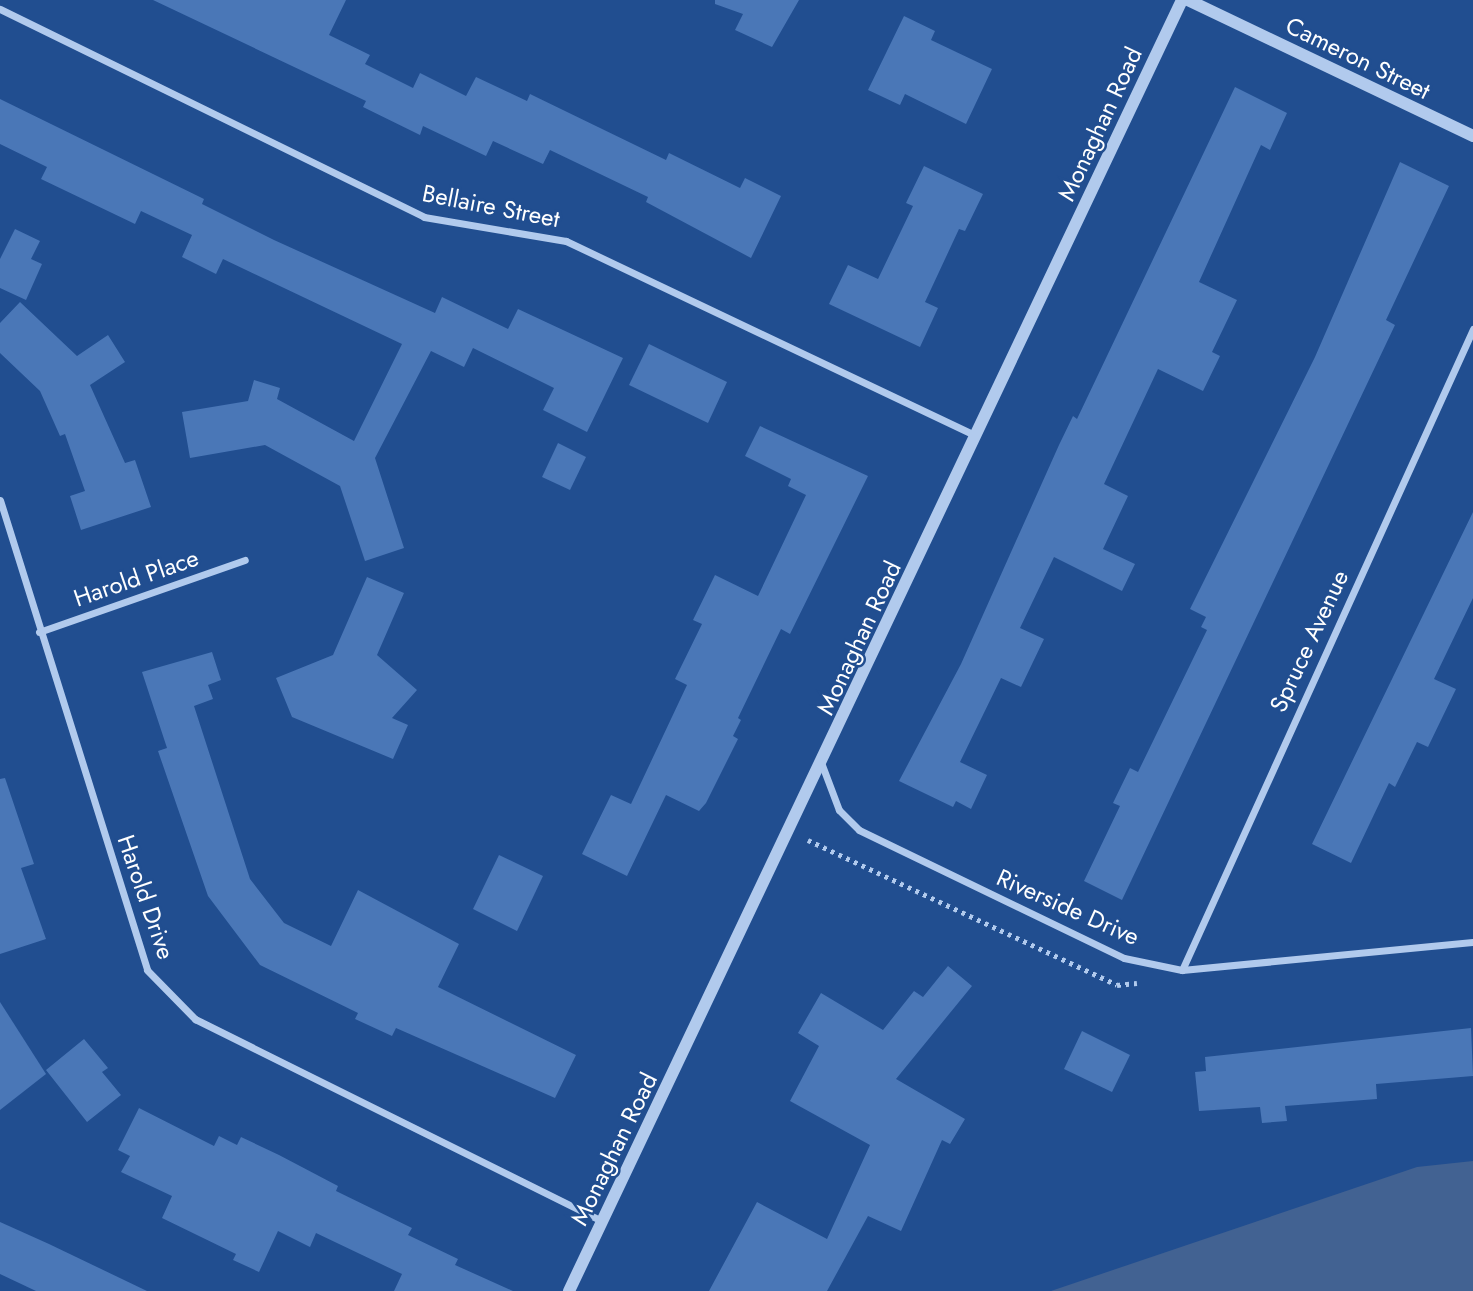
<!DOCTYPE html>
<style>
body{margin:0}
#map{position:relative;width:1473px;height:1291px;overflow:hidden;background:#214e90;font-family:Jost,sans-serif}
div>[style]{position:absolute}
.water>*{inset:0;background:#426292}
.building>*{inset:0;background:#4a77b7}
.path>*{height:4.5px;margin-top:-2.25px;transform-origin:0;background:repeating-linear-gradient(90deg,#b1caed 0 3.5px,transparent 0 8.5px)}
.minor>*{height:7px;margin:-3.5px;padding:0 3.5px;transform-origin:3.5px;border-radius:3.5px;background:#b1caed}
.tertiary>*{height:12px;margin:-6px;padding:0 6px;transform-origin:6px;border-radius:6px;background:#b1caed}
span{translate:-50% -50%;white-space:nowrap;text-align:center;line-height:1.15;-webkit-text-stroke:5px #214e90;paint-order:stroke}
.street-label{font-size:24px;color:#fff}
</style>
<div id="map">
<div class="water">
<div style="clip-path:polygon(1473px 1161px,1473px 1291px,1051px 1291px,1417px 1167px)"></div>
</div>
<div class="building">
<div style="clip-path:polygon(153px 0,346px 0,329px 35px,370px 55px,365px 64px,413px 88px,420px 73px,466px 96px,476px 77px,527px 101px,530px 94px,666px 160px,669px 153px,740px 188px,745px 178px,781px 196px,751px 258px,646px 202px,648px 197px,550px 150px,543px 164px,493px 141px,486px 156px,423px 126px,420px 135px,363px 107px,366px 101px)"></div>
<div style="clip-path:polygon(715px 0,799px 0,772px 47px,735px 30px,743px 14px,715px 4px)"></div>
<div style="clip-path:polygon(904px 16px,935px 31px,931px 40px,992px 69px,966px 124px,905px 94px,900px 105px,868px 90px)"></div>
<div style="clip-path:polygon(1235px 87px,1287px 113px,1270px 150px,1261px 145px,1199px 282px,1237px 300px,1212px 352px,1220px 356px,1203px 391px,1158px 369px,1104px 484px,1128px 496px,1103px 549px,1135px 564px,1122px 591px,1054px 557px,1020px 628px,1044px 639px,1021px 687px,1001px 678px,960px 762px,987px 775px,971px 809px,956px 801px,953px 807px,899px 781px,961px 664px,1059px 445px,1073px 416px,1077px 419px)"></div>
<div style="clip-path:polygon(0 99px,204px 199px,202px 204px,274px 240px,435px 313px,442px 297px,508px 329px,518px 309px,623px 358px,587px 432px,543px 410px,554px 388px,473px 348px,464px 367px,431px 351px,375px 458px,404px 548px,365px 561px,340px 486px,265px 445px,190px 458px,182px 412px,248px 401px,254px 380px,280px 388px,277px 399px,354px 441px,402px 344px,223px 259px,216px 274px,182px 257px,192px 235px,141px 211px,135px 224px,41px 179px,47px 167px,0 144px)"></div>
<div style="clip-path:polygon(1400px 162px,1449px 186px,1386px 320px,1395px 325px,1122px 900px,1084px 881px,1120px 806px,1113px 803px,1130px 768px,1138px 772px,1207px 630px,1201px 627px,1206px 617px,1190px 609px,1315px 357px)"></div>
<div style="clip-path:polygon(924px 166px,983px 194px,965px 231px,959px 229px,925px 302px,938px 308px,920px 347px,829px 304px,848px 265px,878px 279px,913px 206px,906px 203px)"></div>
<div style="clip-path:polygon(15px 229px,40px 241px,31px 259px,42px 264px,26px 300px,0 288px,0 259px)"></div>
<div style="clip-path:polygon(20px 302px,77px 356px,108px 335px,125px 362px,90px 385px,125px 463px,135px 460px,151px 507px,81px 530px,70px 496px,85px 491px,65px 434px,60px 436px,40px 391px,0 353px,0 323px)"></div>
<div style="clip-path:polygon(649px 344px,727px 382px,708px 423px,629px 385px)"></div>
<div style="clip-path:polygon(760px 426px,868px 476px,790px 634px,781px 629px,738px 718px,741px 720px,733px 736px,738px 739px,706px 803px,699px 811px,666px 795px,627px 876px,582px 854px,611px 795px,631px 804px,687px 685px,675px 679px,702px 624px,693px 620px,715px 575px,758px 596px,806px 495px,788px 486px,791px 479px,745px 456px)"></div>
<div style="clip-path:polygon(558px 443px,586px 457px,570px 490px,542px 477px)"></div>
<div style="clip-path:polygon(1473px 512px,1473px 598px,1434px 679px,1456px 689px,1428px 747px,1417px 742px,1395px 787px,1389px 783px,1351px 863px,1312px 844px)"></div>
<div style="clip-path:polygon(367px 577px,404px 593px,377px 655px,417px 690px,392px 718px,408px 725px,393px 759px,292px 717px,276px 678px,333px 655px)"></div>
<div style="clip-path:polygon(212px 652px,221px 680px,208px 685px,213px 699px,194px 706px,250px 879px,284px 923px,331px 946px,358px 890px,459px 944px,438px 987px,576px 1055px,555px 1098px,396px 1028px,392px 1036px,355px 1019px,358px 1013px,260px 965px,208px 896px,158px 751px,167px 748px,142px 672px)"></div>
<div style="clip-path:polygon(5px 778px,34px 864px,21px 868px,46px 939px,0 954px,0 779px)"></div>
<div style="clip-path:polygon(499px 855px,543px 876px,517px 931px,473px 909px)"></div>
<div style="clip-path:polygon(948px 966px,972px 986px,896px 1079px,965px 1119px,950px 1144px,942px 1140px,901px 1231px,868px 1216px,827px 1291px,709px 1291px,757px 1202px,827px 1239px,870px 1145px,790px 1101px,819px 1046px,798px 1033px,821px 993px,883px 1030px,914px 991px,923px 997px)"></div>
<div style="clip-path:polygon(0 1002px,46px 1074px,0 1110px)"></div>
<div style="clip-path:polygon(1471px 1028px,1473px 1076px,1376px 1084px,1377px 1099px,1285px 1106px,1287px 1121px,1262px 1123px,1260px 1107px,1199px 1111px,1195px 1072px,1206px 1071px,1205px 1057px)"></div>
<div style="clip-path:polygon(1082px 1031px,1130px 1055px,1112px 1092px,1064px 1069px)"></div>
<div style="clip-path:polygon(84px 1039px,108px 1068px,102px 1072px,121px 1095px,87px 1122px,46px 1070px)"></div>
<div style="clip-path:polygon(139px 1108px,214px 1146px,219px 1136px,237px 1145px,241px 1137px,279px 1155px,338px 1186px,336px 1191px,412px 1228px,408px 1235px,458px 1259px,455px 1265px,513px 1291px,394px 1291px,402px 1274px,316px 1233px,310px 1247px,278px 1231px,259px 1272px,233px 1260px,236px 1254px,162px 1218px,172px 1196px,121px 1172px,130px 1156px,118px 1150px)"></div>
<div style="clip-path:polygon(0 1222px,49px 1244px,147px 1291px,36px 1291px,0 1274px)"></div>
</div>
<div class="path">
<div style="left:808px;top:840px;width:341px;rotate:25.1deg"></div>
<div style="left:1117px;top:985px;width:20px;rotate:-6deg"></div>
</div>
<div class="minor">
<div style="left:0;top:9px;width:472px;rotate:26.1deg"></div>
<div style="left:424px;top:217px;width:144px;rotate:9.6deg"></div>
<div style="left:566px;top:241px;width:454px;rotate:25.4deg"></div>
<div style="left:0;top:500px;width:492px;rotate:72.6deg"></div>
<div style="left:147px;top:970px;width:69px;rotate:45.6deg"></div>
<div style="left:195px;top:1019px;width:454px;rotate:26.4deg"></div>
<div style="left:39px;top:632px;width:218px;rotate:-19.3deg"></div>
<div style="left:822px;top:765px;width:48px;rotate:69.3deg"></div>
<div style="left:839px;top:810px;width:28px;rotate:45deg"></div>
<div style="left:859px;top:830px;width:294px;rotate:25.8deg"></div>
<div style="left:1124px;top:958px;width:59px;rotate:11.7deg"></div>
<div style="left:1182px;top:970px;width:292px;rotate:-5.5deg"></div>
<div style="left:1182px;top:970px;width:704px;rotate:-65.58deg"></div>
</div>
<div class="tertiary">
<div style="left:1188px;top:0;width:316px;rotate:25.5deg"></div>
<div style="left:569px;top:1291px;width:1429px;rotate:-64.6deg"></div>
</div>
<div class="street-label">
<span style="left:1358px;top:58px;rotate:26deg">Cameron Street</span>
<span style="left:1100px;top:124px;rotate:-65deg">Monaghan Road</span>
<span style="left:491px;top:206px;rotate:11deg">Bellaire Street</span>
<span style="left:136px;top:578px;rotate:-19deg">Harold Place</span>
<span style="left:859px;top:638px;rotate:-65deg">Monaghan Road</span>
<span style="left:1309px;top:641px;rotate:-65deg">Spruce Avenue</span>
<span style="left:146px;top:897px;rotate:71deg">Harold Drive</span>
<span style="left:1068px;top:907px;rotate:24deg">Riverside Drive</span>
<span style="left:614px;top:1149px;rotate:-64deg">Monaghan Road</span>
</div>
</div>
